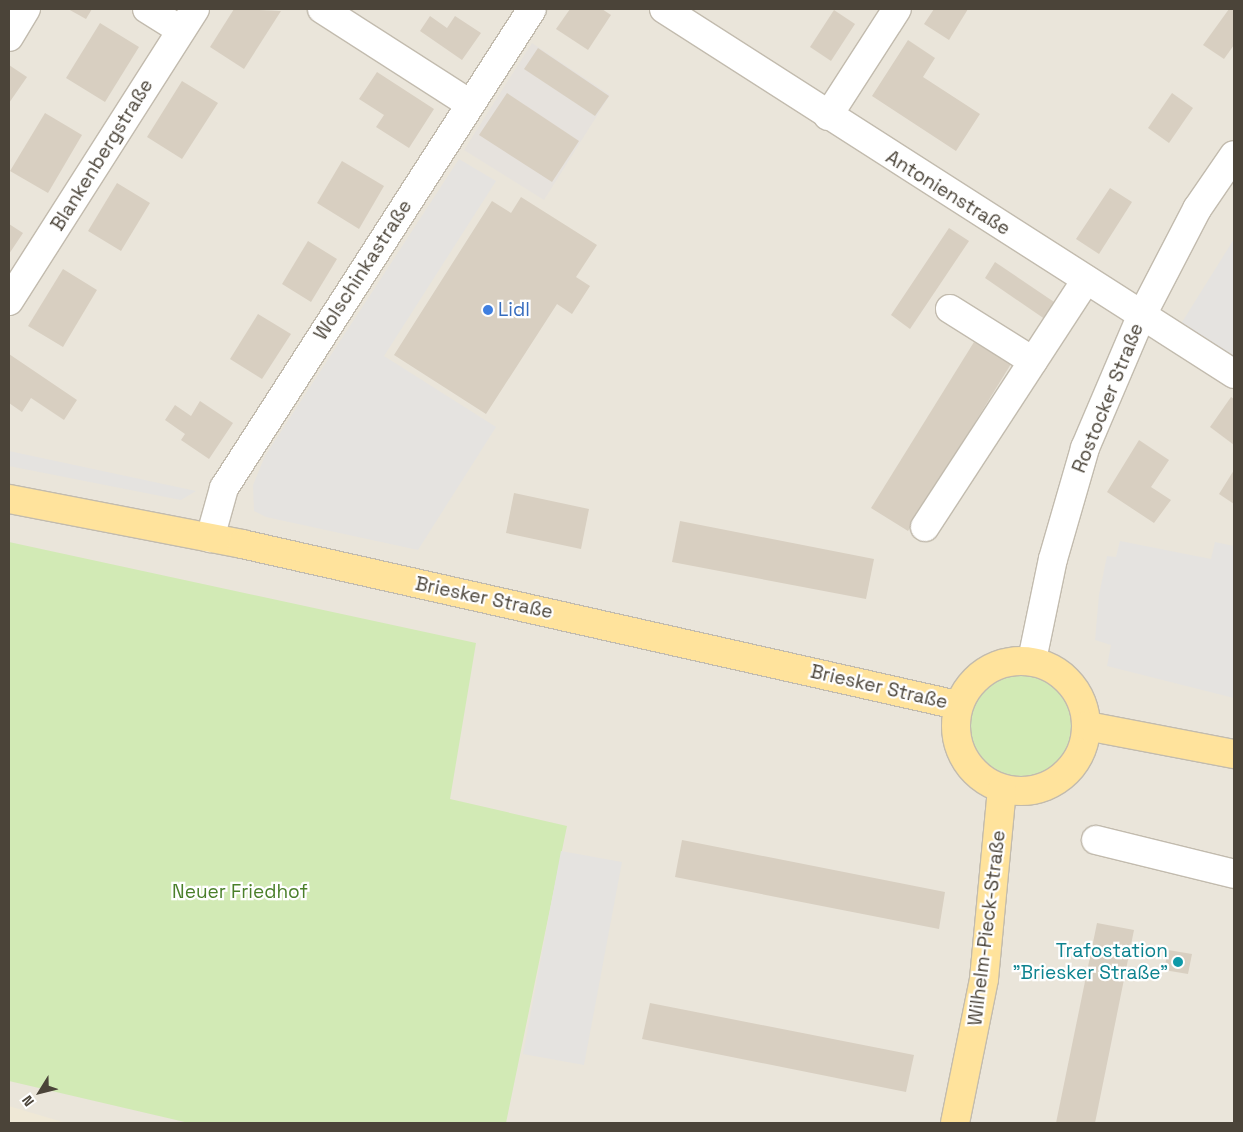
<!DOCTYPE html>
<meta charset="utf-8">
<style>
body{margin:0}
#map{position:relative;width:1243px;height:1132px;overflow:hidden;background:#f6f3ec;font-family:"Space Grotesk",sans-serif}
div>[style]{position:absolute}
.residential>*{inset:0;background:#eae5da}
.industrial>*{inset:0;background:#e6e2dd}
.education>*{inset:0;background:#efe8d6}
.green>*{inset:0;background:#d2eab5}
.round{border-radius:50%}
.parking>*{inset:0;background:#e5e3e0}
.building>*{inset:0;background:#d8cfc1}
.roads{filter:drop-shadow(1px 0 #c2bbae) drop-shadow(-1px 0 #c2bbae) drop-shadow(0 1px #c2bbae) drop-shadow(0 -1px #c2bbae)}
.minor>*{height:28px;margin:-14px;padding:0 14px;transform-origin:14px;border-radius:14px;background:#fff}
.major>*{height:28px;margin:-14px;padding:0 14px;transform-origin:14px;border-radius:14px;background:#ffe39c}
.major>.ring{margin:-14px;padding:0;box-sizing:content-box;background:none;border:28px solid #ffe39c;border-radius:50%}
.dots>*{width:14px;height:14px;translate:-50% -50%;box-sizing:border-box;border:2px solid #fff;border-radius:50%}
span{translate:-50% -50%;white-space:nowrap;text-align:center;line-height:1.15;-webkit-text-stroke:4.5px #fff;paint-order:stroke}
.street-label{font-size:19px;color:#4b4439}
.shop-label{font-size:19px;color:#366cbe}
.left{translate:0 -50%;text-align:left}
.park-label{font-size:19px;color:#4a7f2a}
.culture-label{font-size:19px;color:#0d838f}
.right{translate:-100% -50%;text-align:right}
.frame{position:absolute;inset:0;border:10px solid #4b4439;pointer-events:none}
.north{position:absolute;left:15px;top:1067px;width:50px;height:50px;-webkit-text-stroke:4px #fff;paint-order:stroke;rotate:234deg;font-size:14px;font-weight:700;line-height:20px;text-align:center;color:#4b4439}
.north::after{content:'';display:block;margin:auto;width:18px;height:22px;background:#4b4439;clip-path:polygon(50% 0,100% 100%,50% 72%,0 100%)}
</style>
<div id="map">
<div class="residential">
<div style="clip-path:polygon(9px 9px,1234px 9px,1234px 1123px,9px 1123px)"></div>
</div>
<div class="industrial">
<div style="clip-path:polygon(532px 43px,610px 95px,544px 200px,464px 150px)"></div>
</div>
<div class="education">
<div style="clip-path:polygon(9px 1106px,66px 1123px,9px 1123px)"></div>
</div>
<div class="green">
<div style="clip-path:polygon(9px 542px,476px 643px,450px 799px,567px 826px,506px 1123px,189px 1123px,9px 1081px)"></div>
<div class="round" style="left:966px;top:672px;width:108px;height:108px"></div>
</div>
<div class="parking">
<div style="clip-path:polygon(459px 159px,496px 181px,384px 356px,496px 427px,418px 550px,266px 517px,254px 511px,253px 485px,265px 456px)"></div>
<div style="clip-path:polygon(1234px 239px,1234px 355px,1231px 360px,1179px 327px)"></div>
<div style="clip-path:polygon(9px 451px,196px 491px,181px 500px,9px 466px)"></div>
<div style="clip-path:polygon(1120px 541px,1211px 559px,1215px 542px,1234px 546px,1234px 698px,1107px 666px,1111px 645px,1095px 640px,1099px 595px,1107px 556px,1116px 557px)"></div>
<div style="clip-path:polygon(561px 851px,622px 862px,584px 1065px,523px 1054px)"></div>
</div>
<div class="building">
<div style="clip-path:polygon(68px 9px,92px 9px,86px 19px)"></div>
<div style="clip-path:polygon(234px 9px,281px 11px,244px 69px,210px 47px)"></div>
<div style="clip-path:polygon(570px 9px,602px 9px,611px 15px,588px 50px,556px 29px)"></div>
<div style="clip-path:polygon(934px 9px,968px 9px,949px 40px,924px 24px)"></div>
<div style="clip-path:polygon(1229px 9px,1234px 9px,1234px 45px,1224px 59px,1203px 45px)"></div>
<div style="clip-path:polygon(834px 10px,855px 24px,831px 61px,810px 47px)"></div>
<div style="clip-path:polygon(430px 16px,447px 28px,455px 16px,481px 33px,462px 60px,420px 31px)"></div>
<div style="clip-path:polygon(100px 23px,139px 47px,105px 102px,66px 78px)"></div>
<div style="clip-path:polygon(908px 40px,935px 58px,923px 77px,980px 114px,956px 151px,872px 96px)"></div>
<div style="clip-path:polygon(538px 48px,609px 96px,595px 116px,524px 69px)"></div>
<div style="clip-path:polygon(9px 65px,27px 77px,9px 103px)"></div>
<div style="clip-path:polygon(377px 72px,434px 109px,409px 148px,376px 127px,384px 115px,359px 99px)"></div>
<div style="clip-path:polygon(182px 81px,218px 103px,182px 159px,147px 137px)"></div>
<div style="clip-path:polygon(507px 93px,579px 141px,552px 182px,479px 135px)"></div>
<div style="clip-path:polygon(1172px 93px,1193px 108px,1169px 143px,1148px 128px)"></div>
<div style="clip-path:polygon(45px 113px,82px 135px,48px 193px,10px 171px)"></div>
<div style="clip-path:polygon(342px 161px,384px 186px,359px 229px,317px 203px)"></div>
<div style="clip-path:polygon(117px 183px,150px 203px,121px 251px,88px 231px)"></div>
<div style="clip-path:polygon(1110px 188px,1132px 202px,1099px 254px,1076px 239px)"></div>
<div style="clip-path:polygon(521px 197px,597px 245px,576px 277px,590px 286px,572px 314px,557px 304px,486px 414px,394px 355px,492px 201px,511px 213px)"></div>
<div style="clip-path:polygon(9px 224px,23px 233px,9px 254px)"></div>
<div style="clip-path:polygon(949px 228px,969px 241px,910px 329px,891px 315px)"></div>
<div style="clip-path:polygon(308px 241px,337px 259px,311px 302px,282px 284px)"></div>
<div style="clip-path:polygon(995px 262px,1063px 308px,1052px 324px,985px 278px)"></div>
<div style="clip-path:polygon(63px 269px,97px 290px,63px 347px,28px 326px)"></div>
<div style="clip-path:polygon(258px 314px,291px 334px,262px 379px,230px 359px)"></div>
<div style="clip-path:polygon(974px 342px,1011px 364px,908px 531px,871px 508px)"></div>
<div style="clip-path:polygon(9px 354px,77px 400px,64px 420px,31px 398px,22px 412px,9px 403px)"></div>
<div style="clip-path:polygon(1231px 397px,1234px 399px,1234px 445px,1210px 427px)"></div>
<div style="clip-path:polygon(200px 401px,233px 423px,209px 459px,181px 440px,185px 434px,165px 420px,175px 405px,191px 416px)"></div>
<div style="clip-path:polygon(1139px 440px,1169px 460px,1151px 487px,1171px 500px,1154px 523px,1107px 492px)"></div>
<div style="clip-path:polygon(1234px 470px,1234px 504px,1219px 494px)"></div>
<div style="clip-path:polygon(514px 493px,589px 509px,581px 549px,506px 533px)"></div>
<div style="clip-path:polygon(680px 521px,874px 559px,866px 599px,672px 562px)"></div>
<div style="clip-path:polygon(682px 840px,945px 892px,939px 929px,675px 877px)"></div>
<div style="clip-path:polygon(1097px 923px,1134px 930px,1095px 1123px,1056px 1123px)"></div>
<div style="clip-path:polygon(1168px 950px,1192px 954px,1188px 974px,1164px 970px)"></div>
<div style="clip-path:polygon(650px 1003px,914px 1055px,906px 1092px,642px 1039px)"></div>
</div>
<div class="roads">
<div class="minor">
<div style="left:147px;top:9px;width:40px;rotate:32deg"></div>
<div style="left:322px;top:9px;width:176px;rotate:32.7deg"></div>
<div style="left:664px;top:9px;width:677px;rotate:32.63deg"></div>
<div style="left:9px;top:37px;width:33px;rotate:-59deg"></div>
<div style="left:828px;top:116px;width:127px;rotate:-57.2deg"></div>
<div style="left:9px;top:301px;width:346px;rotate:-57.5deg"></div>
<div style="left:950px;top:309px;width:98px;rotate:32.1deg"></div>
<div style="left:925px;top:527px;width:295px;rotate:-56.9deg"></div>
<div style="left:210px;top:538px;width:52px;rotate:-74.4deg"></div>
<div style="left:224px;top:488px;width:569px;rotate:-57.26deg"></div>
<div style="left:1032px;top:660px;width:103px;rotate:-78.3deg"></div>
<div style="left:1053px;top:559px;width:116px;rotate:-73.9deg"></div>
<div style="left:1085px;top:448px;width:142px;rotate:-66.9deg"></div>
<div style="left:1141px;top:317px;width:122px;rotate:-62.6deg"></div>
<div style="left:1197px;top:209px;width:65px;rotate:-55.6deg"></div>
<div style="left:1096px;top:840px;width:142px;rotate:13.8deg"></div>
</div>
<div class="major">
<div style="left:9px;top:499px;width:237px;rotate:10.9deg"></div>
<div style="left:242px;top:544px;width:733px;rotate:12.69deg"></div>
<div class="ring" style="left:956px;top:661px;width:102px;height:102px"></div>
<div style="left:1087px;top:726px;width:150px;rotate:10.8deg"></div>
<div style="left:955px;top:1123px;width:147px;rotate:-78.6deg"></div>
<div style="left:984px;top:979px;width:190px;rotate:-84.6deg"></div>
</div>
</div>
<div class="dots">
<div style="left:488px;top:310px;background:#3f7fe0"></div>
<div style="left:1178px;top:962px;background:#0f9aa8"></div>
</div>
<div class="street-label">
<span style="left:102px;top:155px;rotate:-58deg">Blankenbergstraße</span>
<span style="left:948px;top:193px;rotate:32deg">Antonienstraße</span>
<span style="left:363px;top:270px;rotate:-57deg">Wolschinkastraße</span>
<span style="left:1108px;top:398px;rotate:-68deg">Rostocker Straße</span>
<span style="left:484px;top:598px;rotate:12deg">Briesker Straße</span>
<span style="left:879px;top:687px;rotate:13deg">Briesker Straße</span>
<span style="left:987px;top:928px;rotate:-83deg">Wilhelm-Pieck-Straße</span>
</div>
<div class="shop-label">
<span class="left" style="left:498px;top:310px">Lidl</span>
</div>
<div class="park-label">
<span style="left:240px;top:892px">Neuer Friedhof</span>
</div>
<div class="culture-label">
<span class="right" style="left:1168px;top:962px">Trafostation<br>"Briesker Straße"</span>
</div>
<div class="frame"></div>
<div class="north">N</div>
</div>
